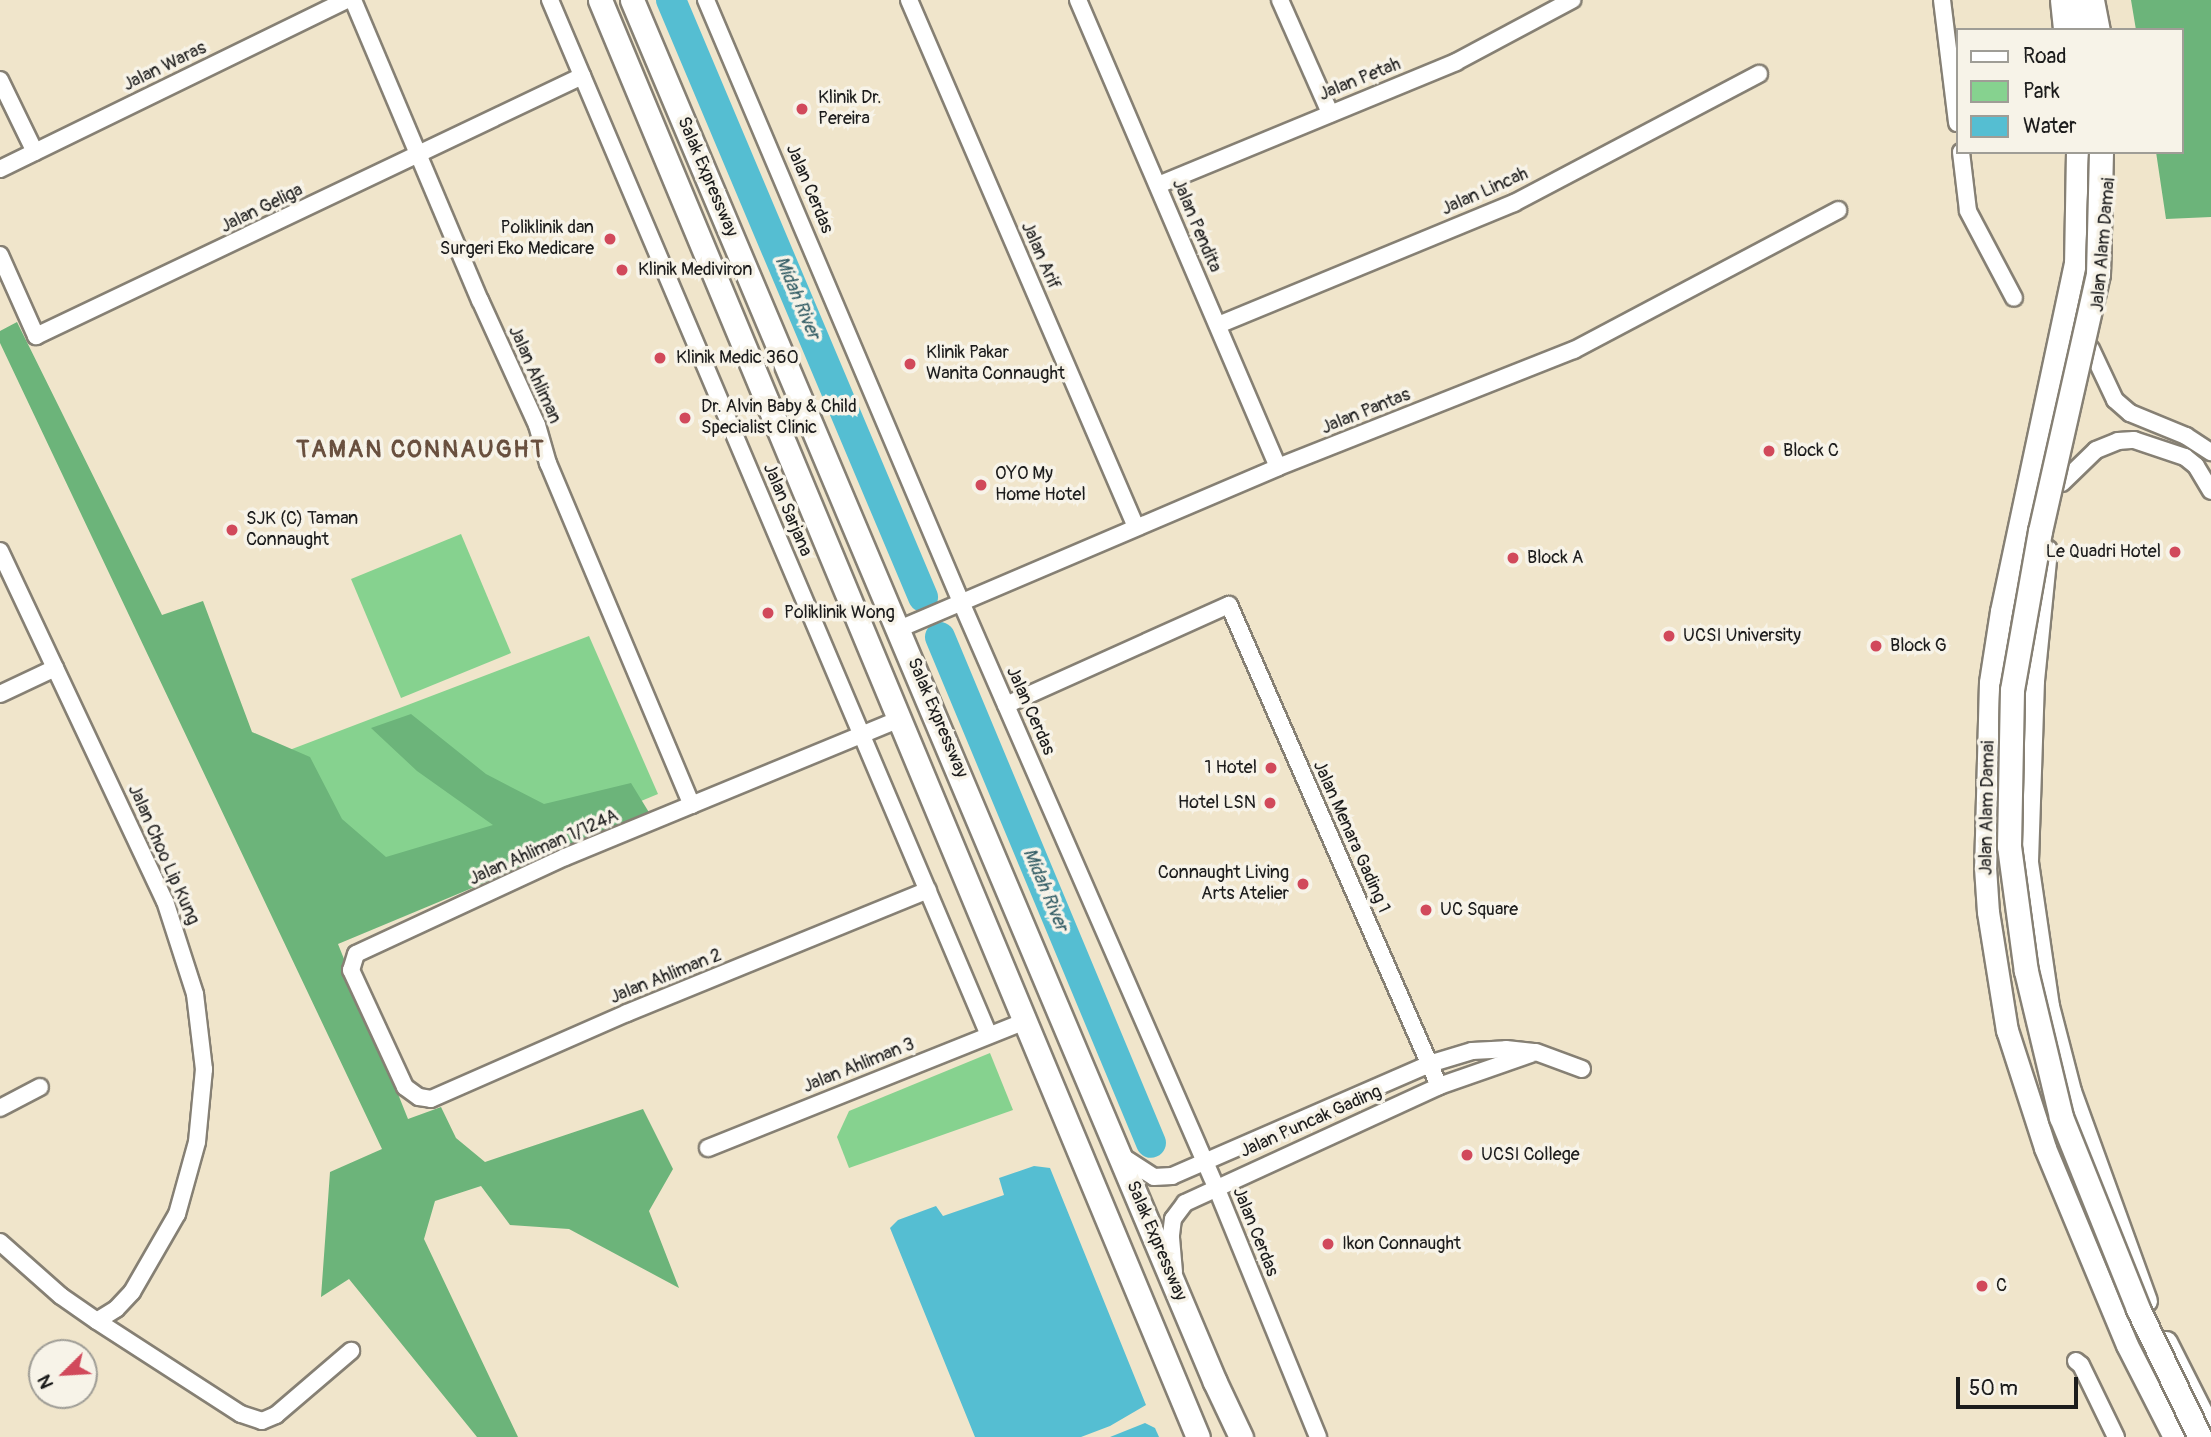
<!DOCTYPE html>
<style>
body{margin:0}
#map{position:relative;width:2211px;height:1437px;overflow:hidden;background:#f0e5cb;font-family:Pangolin,sans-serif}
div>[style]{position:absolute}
.green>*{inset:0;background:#86d28f}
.forest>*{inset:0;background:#6cb47a}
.water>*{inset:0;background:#55bed2}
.river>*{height:30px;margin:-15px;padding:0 15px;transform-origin:15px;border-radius:15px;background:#55bed2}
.roads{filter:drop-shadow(2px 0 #868074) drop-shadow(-2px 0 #868074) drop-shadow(0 2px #868074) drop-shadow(0 -2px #868074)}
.minor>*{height:16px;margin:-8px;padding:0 8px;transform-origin:8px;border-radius:8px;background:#fff}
.major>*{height:21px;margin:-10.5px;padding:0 10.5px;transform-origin:10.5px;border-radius:10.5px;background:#fff}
.highway>*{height:23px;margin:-11.5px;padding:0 11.5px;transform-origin:11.5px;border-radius:11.5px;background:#fff}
.bridges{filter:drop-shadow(2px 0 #868074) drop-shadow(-2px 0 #868074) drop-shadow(0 2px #868074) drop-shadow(0 -2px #868074)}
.highway-bridge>*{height:23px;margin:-11.5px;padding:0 11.5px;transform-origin:11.5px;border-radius:11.5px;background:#fff}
.dots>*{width:19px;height:19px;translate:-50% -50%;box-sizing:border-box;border:4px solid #f7f3e8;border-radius:50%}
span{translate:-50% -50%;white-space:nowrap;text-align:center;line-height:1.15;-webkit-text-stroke:7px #f7f3e8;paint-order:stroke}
.street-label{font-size:18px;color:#1c1c1c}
.poi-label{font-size:18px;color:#1c1c1c}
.left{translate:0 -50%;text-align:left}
.right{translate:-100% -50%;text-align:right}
.water-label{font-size:19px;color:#335d65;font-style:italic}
.district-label{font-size:24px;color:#69503f;font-weight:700;letter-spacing:2px}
.legend{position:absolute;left:1956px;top:28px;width:228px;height:126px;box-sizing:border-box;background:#f7f3e8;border:2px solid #9f9d96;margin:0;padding:9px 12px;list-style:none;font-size:21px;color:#1c1c1c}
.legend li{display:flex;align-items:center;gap:14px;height:35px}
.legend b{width:35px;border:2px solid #9f9d96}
.north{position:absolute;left:28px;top:1339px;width:70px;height:70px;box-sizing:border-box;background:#f7f3e8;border:2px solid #9f9d96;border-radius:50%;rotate:246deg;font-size:19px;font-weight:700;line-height:28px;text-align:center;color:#1c1c1c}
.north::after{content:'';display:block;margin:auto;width:24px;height:32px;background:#d1495b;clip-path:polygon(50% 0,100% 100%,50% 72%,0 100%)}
.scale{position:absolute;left:1956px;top:1377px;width:122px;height:32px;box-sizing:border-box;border:4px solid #1c1c1c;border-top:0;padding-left:9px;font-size:21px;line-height:24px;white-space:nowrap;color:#1c1c1c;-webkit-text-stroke:5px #f7f3e8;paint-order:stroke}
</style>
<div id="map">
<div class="green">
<div style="clip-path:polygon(461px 534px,511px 653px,401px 698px,351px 579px)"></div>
<div style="clip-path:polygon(589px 636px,658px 794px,340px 926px,245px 767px)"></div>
<div style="clip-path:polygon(990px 1053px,1013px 1110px,849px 1168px,837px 1137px,849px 1111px)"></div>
</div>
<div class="forest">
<div style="clip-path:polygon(2131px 0,2211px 0,2211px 217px,2166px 219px,2156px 152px,2181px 152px,2181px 30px,2136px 30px)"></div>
<div style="clip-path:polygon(17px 322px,162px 615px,203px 601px,252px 732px,310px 757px,342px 819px,386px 857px,493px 825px,417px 771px,371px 728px,411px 714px,486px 774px,544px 804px,631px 783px,650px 814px,338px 944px,408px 1119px,441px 1107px,456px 1138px,485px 1162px,643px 1109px,673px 1169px,649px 1211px,679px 1288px,569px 1229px,510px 1225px,481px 1186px,435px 1201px,424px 1239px,518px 1437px,477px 1437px,349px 1279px,321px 1297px,330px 1172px,382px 1149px,0 343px,0 331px)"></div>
</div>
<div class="water">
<div style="clip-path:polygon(1034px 1166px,1050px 1168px,1146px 1405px,1110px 1426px,1081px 1437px,975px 1437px,890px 1228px,898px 1220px,936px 1206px,943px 1216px,1004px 1195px,999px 1178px)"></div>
<div style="clip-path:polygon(1145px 1423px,1155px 1428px,1159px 1437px,1110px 1437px)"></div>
</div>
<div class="river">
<div style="left:671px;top:0;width:648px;rotate:67.11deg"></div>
<div style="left:940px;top:637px;width:548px;rotate:67.36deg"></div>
</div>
<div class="roads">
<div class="minor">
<div style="left:353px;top:0;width:326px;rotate:67.1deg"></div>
<div style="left:480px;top:300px;width:137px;rotate:65.5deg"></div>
<div style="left:537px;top:425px;width:40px;rotate:74deg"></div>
<div style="left:548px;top:463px;width:371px;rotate:67.2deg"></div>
<div style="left:550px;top:0;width:1124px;rotate:67.02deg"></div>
<div style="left:706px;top:0;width:654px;rotate:67.04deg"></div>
<div style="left:961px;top:602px;width:638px;rotate:66.45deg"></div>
<div style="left:1216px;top:1187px;width:270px;rotate:67.8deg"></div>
<div style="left:909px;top:0;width:574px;rotate:66.7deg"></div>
<div style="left:1078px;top:0;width:508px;rotate:66.82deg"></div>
<div style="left:1280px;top:0;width:124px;rotate:66.1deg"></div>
<div style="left:1942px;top:0;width:124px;rotate:83deg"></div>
<div style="left:0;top:80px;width:80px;rotate:64.1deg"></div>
<div style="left:1961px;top:152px;width:59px;rotate:83.2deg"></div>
<div style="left:1968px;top:211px;width:98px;rotate:62.1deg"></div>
<div style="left:0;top:169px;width:386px;rotate:-26deg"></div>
<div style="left:1158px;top:185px;width:322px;rotate:-22.4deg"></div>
<div style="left:1456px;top:62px;width:132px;rotate:-28.1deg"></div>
<div style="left:0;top:255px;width:89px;rotate:66deg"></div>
<div style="left:36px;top:336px;width:605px;rotate:-25.46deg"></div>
<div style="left:1218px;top:325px;width:320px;rotate:-22.4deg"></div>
<div style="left:1514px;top:203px;width:277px;rotate:-27.8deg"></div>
<div style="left:2091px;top:349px;width:56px;rotate:64.8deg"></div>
<div style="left:2115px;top:400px;width:20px;rotate:41deg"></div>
<div style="left:2130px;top:413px;width:61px;rotate:22.3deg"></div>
<div style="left:2186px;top:436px;width:30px;rotate:33deg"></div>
<div style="left:2062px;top:483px;width:47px;rotate:-44.1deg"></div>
<div style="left:2096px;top:450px;width:24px;rotate:-22deg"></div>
<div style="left:2118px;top:441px;width:16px;rotate:-4deg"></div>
<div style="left:2134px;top:440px;width:54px;rotate:18.4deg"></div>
<div style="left:2185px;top:457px;width:14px;rotate:39deg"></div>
<div style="left:2196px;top:466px;width:29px;rotate:59deg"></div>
<div style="left:0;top:551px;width:387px;rotate:64.8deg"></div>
<div style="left:165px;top:901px;width:98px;rotate:72.1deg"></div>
<div style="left:195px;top:994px;width:76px;rotate:83.2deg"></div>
<div style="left:204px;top:1069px;width:73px;rotate:95.5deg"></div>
<div style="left:197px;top:1142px;width:75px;rotate:105.5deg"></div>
<div style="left:177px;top:1214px;width:90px;rotate:120deg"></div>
<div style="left:132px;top:1292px;width:23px;rotate:133deg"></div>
<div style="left:116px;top:1309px;width:22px;rotate:148deg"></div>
<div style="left:97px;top:1321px;width:171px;rotate:32.9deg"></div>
<div style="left:241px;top:1414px;width:22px;rotate:18deg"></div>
<div style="left:262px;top:1421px;width:15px;rotate:-23deg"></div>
<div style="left:276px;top:1415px;width:99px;rotate:-40.5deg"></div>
<div style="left:899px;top:629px;width:412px;rotate:-23.1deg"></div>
<div style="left:1278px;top:467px;width:318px;rotate:-21.6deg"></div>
<div style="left:1574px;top:350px;width:299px;rotate:-27.9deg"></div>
<div style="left:0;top:694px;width:61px;rotate:-25.3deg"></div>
<div style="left:1006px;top:705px;width:244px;rotate:-24.2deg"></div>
<div style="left:1229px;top:605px;width:525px;rotate:66.41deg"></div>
<div style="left:900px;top:719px;width:362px;rotate:157.6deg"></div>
<div style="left:565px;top:857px;width:230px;rotate:155.1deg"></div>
<div style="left:356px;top:954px;width:17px;rotate:107deg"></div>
<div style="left:351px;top:970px;width:129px;rotate:65.2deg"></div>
<div style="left:405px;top:1087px;width:17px;rotate:36deg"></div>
<div style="left:419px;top:1097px;width:12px;rotate:9deg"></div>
<div style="left:431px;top:1099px;width:214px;rotate:-23.7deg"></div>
<div style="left:627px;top:1013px;width:325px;rotate:-22.2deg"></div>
<div style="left:0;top:1108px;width:45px;rotate:-27.7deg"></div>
<div style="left:708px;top:1148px;width:341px;rotate:-21.8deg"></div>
<div style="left:1120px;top:1155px;width:40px;rotate:32.9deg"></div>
<div style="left:1154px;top:1177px;width:18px;rotate:-3deg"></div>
<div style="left:1172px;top:1176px;width:280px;rotate:-23.5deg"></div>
<div style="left:1429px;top:1064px;width:45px;rotate:-16.8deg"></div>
<div style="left:1472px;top:1051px;width:34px;rotate:-3deg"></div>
<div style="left:1506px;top:1049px;width:30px;rotate:6deg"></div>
<div style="left:1536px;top:1052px;width:49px;rotate:20.3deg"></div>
<div style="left:0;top:1242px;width:81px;rotate:41.5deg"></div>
<div style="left:61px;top:1296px;width:44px;rotate:34.8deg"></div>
<div style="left:1174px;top:1272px;width:37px;rotate:-95deg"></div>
<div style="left:1171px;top:1235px;width:16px;rotate:-83deg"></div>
<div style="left:1173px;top:1219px;width:20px;rotate:-53deg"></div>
<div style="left:1185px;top:1203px;width:280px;rotate:-24.7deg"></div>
<div style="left:1439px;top:1086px;width:97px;rotate:-19.2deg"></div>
<div style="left:2076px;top:1361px;width:6px;rotate:39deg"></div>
<div style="left:2081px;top:1365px;width:80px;rotate:64.1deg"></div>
</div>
<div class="major">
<div style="left:2061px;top:0;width:30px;rotate:84deg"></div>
<div style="left:2093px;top:0;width:31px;rotate:79deg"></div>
<div style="left:2077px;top:152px;width:111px;rotate:91deg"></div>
<div style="left:2075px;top:263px;width:356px;rotate:102deg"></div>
<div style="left:2001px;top:611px;width:72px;rotate:98.8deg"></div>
<div style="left:1990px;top:682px;width:185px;rotate:91.5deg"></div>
<div style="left:1985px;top:867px;width:45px;rotate:86.2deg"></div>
<div style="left:1988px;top:912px;width:120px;rotate:80.9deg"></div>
<div style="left:2007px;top:1030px;width:124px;rotate:72.1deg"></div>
<div style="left:2045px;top:1148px;width:213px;rotate:67.4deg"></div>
<div style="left:2127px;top:1345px;width:103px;rotate:62.9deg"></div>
<div style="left:2046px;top:550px;width:131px;rotate:95.7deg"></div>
<div style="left:2033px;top:680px;width:182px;rotate:91.9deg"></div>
<div style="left:2027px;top:862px;width:146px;rotate:81.7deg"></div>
<div style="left:2048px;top:1006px;width:88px;rotate:75.5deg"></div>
<div style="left:2070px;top:1091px;width:223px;rotate:70.1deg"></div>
<div style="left:2166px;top:1342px;width:100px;rotate:63.2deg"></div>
</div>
<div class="highway">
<div style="left:600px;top:0;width:1556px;rotate:67.41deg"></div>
<div style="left:632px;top:0;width:1500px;rotate:67.13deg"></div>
<div style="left:1215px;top:1382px;width:61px;rotate:64.7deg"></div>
<div style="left:2080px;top:0;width:30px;rotate:82deg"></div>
</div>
</div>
<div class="bridges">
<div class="highway-bridge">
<div style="left:2101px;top:152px;width:122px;rotate:91.4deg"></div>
<div style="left:2098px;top:274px;width:263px;rotate:102.7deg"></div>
<div style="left:2040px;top:531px;width:161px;rotate:100deg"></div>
<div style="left:2012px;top:690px;width:156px;rotate:91.1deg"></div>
<div style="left:2009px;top:846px;width:126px;rotate:82.3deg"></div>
<div style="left:2026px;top:971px;width:150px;rotate:76.5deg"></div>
<div style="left:2061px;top:1117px;width:207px;rotate:68.1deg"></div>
<div style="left:2138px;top:1309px;width:142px;rotate:64.2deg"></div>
</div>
</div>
<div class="dots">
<div style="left:802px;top:109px;background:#d1495b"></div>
<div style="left:610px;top:239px;background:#d1495b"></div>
<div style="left:622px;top:270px;background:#d1495b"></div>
<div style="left:660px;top:358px;background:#d1495b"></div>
<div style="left:910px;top:364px;background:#d1495b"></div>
<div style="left:685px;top:418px;background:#d1495b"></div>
<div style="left:1769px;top:451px;background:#d1495b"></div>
<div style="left:981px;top:485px;background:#d1495b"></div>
<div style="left:232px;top:530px;background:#d1495b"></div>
<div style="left:2175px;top:552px;background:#d1495b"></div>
<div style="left:1513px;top:558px;background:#d1495b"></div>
<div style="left:768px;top:613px;background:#d1495b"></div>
<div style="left:1669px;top:636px;background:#d1495b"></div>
<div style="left:1876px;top:646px;background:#d1495b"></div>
<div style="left:1271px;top:768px;background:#d1495b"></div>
<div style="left:1270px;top:803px;background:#d1495b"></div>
<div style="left:1303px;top:884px;background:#d1495b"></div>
<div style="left:1426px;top:910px;background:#d1495b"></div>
<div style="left:1467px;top:1155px;background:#d1495b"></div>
<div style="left:1328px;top:1244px;background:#d1495b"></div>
<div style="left:1982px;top:1286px;background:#d1495b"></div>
</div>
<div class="street-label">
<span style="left:165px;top:67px;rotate:-26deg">Jalan Waras</span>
<span style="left:1360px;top:80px;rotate:-22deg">Jalan Petah</span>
<span style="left:707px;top:177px;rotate:67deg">Salak Expressway</span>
<span style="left:809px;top:189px;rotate:67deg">Jalan Cerdas</span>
<span style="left:1485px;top:192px;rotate:-24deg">Jalan Lincah</span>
<span style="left:262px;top:209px;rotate:-26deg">Jalan Geliga</span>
<span style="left:1196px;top:226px;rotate:67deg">Jalan Pendita</span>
<span style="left:2104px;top:245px;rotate:-85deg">Jalan Alam Damai</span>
<span style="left:1040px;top:256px;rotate:66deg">Jalan Arif</span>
<span style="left:534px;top:375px;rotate:66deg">Jalan Ahliman</span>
<span style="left:1366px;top:412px;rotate:-22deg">Jalan Pantas</span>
<span style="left:787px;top:510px;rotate:67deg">Jalan Sarjana</span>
<span style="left:1030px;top:711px;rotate:66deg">Jalan Cerdas</span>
<span style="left:937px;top:718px;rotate:67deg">Salak Expressway</span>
<span style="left:1988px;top:808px;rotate:-89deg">Jalan Alam Damai</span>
<span style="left:1351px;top:837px;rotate:66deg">Jalan Menara Gading 1</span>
<span style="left:544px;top:848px;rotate:-24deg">Jalan Ahliman 1/124A</span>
<span style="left:163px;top:855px;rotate:66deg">Jalan Choo Lip Kung</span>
<span style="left:666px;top:977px;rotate:-22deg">Jalan Ahliman 2</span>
<span style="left:859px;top:1066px;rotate:-22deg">Jalan Ahliman 3</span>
<span style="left:1311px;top:1122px;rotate:-24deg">Jalan Puncak Gading</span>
<span style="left:1255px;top:1232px;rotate:68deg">Jalan Cerdas</span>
<span style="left:1156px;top:1241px;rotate:67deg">Salak Expressway</span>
</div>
<div class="poi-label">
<span class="left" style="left:818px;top:109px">Klinik Dr.<br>Pereira</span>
<span class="right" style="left:594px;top:239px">Poliklinik dan<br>Surgeri Eko Medicare</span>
<span class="left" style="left:638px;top:270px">Klinik Mediviron</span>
<span class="left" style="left:926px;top:364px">Klinik Pakar<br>Wanita Connaught</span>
<span class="left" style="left:676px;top:358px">Klinik Medic 360</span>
<span class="left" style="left:701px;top:418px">Dr. Alvin Baby &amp; Child<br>Specialist Clinic</span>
<span class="left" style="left:1783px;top:451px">Block C</span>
<span class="left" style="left:995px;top:485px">OYO My<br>Home Hotel</span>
<span class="left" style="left:246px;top:530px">SJK (C) Taman<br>Connaught</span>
<span class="right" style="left:2161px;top:552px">Le Quadri Hotel</span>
<span class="left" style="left:1527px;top:558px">Block A</span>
<span class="left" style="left:784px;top:613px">Poliklinik Wong</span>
<span class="left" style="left:1683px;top:636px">UCSI University</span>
<span class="left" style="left:1890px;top:646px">Block G</span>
<span class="right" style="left:1257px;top:768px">1 Hotel</span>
<span class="right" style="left:1256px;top:803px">Hotel LSN</span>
<span class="right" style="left:1289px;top:884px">Connaught Living<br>Arts Atelier</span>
<span class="left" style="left:1440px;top:910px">UC Square</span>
<span class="left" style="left:1481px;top:1155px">UCSI College</span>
<span class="left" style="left:1342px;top:1244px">Ikon Connaught</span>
<span class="left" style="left:1996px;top:1286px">C</span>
</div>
<div class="water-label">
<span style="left:797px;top:298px;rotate:67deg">Midah River</span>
<span style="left:1045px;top:890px;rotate:67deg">Midah River</span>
</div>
<div class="district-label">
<span style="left:421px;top:450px">TAMAN CONNAUGHT</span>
</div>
<ul class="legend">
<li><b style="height:9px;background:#fff"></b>Road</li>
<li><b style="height:19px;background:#86d28f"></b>Park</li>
<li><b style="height:19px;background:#55bed2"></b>Water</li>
</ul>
<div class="north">N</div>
<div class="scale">50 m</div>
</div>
